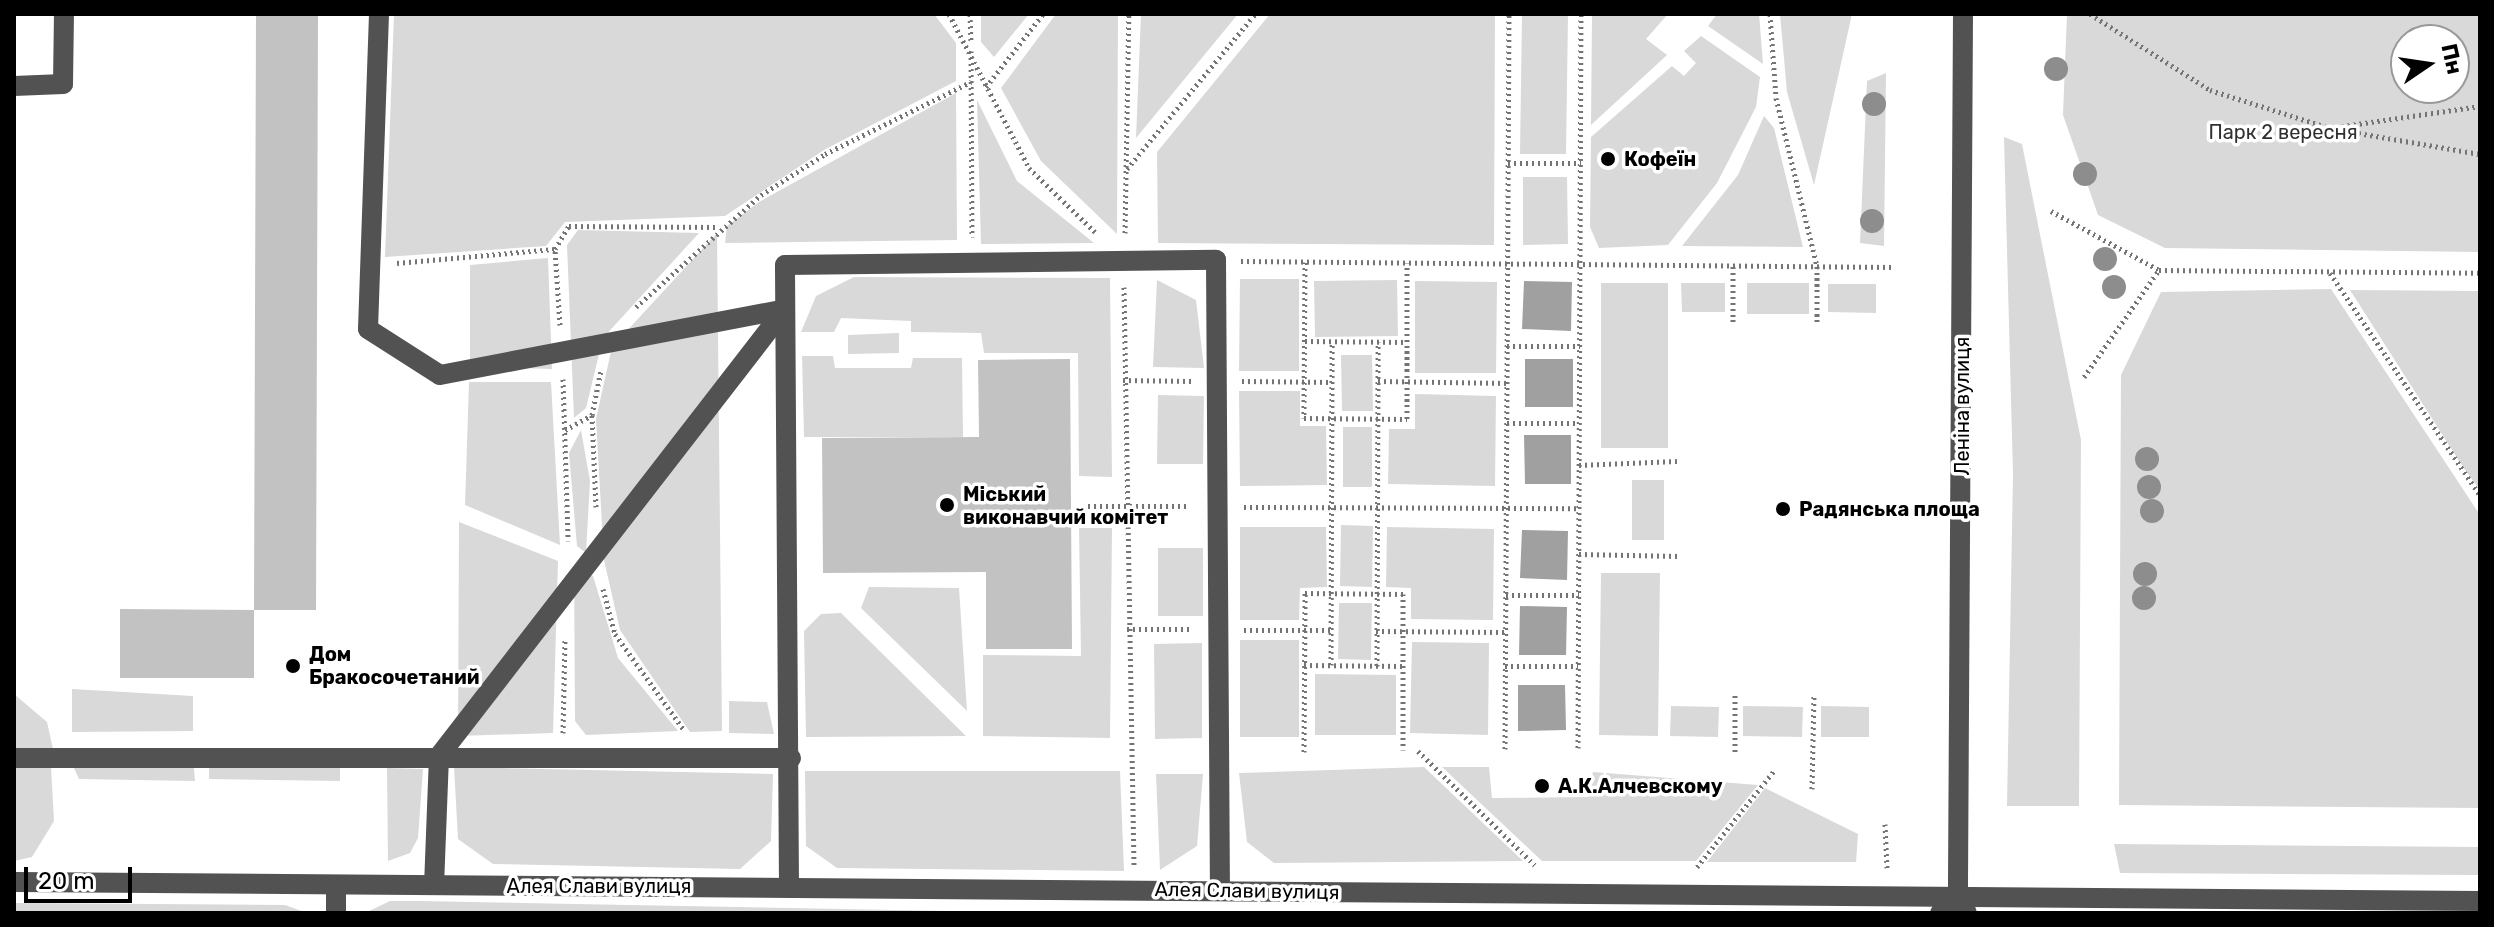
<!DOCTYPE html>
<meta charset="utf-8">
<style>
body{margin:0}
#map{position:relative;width:2494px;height:927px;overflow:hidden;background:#fff;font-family:Rubik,sans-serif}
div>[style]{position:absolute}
.green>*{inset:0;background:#d9d9d9}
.water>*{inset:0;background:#a0a0a0}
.building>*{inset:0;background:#c2c2c2}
.path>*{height:5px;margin-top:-2.5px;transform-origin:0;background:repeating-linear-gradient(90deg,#747474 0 2px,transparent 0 6px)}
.minor>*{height:20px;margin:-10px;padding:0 10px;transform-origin:10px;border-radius:10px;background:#525252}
.trees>*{width:24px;height:24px;margin:-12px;border-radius:50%;background:#8d8d8d}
.dots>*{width:22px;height:22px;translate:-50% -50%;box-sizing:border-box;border:4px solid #fff;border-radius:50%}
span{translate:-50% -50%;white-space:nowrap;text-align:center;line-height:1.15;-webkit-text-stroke:7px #fff;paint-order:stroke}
.park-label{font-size:20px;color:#303030}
.poi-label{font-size:20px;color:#000;font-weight:700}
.left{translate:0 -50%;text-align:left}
.street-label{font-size:20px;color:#000}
.frame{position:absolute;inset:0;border:16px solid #000;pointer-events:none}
.north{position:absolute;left:2390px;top:24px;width:80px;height:80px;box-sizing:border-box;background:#fff;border:2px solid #999;border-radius:50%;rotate:77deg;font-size:22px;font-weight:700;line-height:32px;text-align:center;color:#000}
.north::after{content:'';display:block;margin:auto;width:28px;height:36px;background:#000;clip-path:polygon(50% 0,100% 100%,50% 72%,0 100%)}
.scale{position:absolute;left:24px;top:867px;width:108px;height:36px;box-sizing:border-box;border:4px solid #000;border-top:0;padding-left:10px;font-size:24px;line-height:28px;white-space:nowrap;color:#000;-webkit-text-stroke:6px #fff;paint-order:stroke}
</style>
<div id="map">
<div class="green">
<div style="clip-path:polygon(394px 14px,934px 14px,956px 43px,956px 81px,824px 150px,725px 216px,565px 222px,546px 246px,385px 257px)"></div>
<div style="clip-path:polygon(981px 14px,1029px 14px,994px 57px,981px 42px)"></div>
<div style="clip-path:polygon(1056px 14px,1118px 14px,1117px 234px,1041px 161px,1001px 88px)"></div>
<div style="clip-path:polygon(1141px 14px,1238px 14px,1136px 138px)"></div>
<div style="clip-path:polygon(1270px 14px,1495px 14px,1494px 245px,1158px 243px,1157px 152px)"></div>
<div style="clip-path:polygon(1522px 14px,1568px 14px,1566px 154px,1520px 154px)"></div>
<div style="clip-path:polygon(1592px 14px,1668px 14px,1646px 39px,1667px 55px,1591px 125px)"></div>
<div style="clip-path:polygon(1717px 14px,1759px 14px,1763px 64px,1708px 26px)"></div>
<div style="clip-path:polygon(1780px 14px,1852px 14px,1814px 185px,1787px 92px)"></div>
<div style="clip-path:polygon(evenodd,2067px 14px,2480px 14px,2480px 252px,2165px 248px,2098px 215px,2063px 115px,2067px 14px,2406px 40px,2454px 40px,2454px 88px,2406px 88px,2406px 40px)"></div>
<div style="clip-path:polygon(1701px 36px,1760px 77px,1756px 107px,1717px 183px,1668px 245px,1599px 248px,1590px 227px,1591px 137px,1672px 66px,1684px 76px,1696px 63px,1684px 51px)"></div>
<div style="clip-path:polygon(1886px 73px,1884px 246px,1860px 243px,1867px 81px)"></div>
<div style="clip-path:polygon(956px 93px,957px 240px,725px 243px,727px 226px,759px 202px)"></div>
<div style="clip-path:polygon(977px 100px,1017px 181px,1094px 243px,981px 244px)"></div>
<div style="clip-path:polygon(1764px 116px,1774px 128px,1803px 247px,1682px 246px,1738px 175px)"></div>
<div style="clip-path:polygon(2004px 137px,2022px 144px,2081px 440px,2079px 806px,2007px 806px,2013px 475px)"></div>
<div style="clip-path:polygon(1523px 177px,1567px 177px,1568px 244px,1523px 245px)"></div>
<div style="clip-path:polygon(578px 230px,699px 233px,603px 338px,586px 408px,574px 418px,567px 245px)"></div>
<div style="clip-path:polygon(717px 233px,722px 731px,690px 732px,620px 630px,604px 560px,596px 419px,612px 347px)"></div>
<div style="clip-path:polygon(548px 258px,552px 369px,470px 366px,470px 265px)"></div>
<div style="clip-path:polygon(854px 277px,1110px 278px,1112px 477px,1079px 476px,1078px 353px,984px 353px,981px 333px,911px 332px,911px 321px,841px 318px,834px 332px,801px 332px,816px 296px)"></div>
<div style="clip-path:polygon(1240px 279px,1299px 279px,1299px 371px,1239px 371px)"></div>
<div style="clip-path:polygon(1157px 280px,1196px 300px,1204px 368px,1153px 367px)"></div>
<div style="clip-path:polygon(1397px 280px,1398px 336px,1315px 337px,1314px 281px)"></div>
<div style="clip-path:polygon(1415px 281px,1497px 282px,1496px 373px,1415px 373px)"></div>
<div style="clip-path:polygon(1601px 283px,1668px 283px,1668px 448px,1601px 448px)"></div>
<div style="clip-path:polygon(1681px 283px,1725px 283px,1725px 312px,1682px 312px)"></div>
<div style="clip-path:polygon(1747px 283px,1809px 283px,1809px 314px,1747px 314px)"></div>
<div style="clip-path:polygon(1828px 284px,1876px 284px,1876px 313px,1828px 312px)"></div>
<div style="clip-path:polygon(2331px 289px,2480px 515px,2480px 808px,2119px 805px,2121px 375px,2161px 292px)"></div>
<div style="clip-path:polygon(2350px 290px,2480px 291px,2480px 490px,2463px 467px)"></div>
<div style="clip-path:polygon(899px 333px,899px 353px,848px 354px,848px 335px)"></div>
<div style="clip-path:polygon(1341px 355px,1372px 355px,1373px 411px,1342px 411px)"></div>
<div style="clip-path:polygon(802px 356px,833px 356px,835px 368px,911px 368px,913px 358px,962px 358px,963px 437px,804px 437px)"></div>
<div style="clip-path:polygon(469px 382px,551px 382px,560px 545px,465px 505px)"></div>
<div style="clip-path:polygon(1239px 391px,1300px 391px,1300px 426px,1326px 426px,1327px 485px,1240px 486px)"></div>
<div style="clip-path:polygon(1415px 394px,1496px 396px,1495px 486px,1388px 484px,1389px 429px,1415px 429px)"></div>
<div style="clip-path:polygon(1158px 395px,1204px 396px,1203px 464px,1157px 464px)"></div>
<div style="clip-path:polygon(1343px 427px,1372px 427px,1372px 487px,1343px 487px)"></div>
<div style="clip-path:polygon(581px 430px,590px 481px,586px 553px,577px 546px,569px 453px)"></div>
<div style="clip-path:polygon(1632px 480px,1664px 480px,1664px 540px,1632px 540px)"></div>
<div style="clip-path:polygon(459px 522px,558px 561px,553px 733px,458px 736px)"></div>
<div style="clip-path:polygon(1341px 525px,1373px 526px,1372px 587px,1340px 586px)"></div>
<div style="clip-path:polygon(1240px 527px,1326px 527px,1327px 587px,1300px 588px,1299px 620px,1240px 620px)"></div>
<div style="clip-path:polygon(1387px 527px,1494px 529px,1493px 620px,1411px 619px,1411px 588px,1386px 587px)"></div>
<div style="clip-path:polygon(1079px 528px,1112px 528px,1110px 738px,983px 736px,983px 655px,1081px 656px)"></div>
<div style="clip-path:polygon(1158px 548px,1203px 548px,1203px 616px,1158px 616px)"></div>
<div style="clip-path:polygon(574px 566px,593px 576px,618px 658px,678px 731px,586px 735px,575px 721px)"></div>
<div style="clip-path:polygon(1601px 573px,1660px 573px,1658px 736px,1599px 735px)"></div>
<div style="clip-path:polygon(869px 587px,959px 588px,967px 711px,861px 608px)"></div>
<div style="clip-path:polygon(1339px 603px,1372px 603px,1371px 660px,1338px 659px)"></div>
<div style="clip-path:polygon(841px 613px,966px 736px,806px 737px,804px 631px,821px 614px)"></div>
<div style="clip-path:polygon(1240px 640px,1299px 640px,1299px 737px,1240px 737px)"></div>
<div style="clip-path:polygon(1412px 642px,1489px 643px,1488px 735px,1410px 733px)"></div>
<div style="clip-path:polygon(1202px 643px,1202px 738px,1155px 739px,1154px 644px)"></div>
<div style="clip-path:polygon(1315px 674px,1396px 675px,1396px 735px,1315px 735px)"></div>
<div style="clip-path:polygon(72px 689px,193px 696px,193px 731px,72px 732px)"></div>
<div style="clip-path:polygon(14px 694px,47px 722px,53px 749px,14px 749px)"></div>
<div style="clip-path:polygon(729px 701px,767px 702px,774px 734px,729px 733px)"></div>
<div style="clip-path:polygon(1671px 706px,1719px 707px,1718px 737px,1670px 736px)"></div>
<div style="clip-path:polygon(1743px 706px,1803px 707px,1802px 737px,1743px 736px)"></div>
<div style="clip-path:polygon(1821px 706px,1869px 707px,1869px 737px,1821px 737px)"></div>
<div style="clip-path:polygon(14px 766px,51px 767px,54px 821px,32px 857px,14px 861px)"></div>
<div style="clip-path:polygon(73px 766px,194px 768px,195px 781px,79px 779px)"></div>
<div style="clip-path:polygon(209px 767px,340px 768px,340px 781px,209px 779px)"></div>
<div style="clip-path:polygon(454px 767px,773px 774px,771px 841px,740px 869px,493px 864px,458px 839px)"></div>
<div style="clip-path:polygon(1424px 767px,1523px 861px,1274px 863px,1247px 842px,1239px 773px)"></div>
<div style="clip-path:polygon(1442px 767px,1489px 767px,1492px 798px,1588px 797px,1593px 772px,1758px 785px,1696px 861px,1542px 861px)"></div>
<div style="clip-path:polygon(387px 768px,423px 769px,418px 838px,410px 853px,388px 861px)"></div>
<div style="clip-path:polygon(805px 771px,1120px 771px,1124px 871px,837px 868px,806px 846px)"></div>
<div style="clip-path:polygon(1156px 774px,1203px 774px,1197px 846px,1160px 870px)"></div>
<div style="clip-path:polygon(1765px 788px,1858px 834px,1856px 862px,1707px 862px)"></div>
<div style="clip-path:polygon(2114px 844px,2480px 847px,2480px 875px,2120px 873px)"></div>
<div style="clip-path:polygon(390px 901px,419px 901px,1053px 913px,365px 913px)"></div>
<div style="clip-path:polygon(14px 903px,285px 905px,307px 913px,14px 913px)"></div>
</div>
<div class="water">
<div style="clip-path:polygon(1524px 281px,1572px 282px,1571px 331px,1522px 329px)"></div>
<div style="clip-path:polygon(1525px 359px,1573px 359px,1573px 407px,1525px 407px)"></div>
<div style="clip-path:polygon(1524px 435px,1571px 435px,1571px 484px,1525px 484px)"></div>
<div style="clip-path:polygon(1522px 530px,1568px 531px,1567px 580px,1520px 578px)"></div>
<div style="clip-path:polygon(1520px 606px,1567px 607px,1566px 655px,1519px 655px)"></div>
<div style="clip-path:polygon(1518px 685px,1565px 685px,1566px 730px,1518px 731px)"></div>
</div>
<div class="building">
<div style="clip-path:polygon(256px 14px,318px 14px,316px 610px,254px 610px)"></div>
<div style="clip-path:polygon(1070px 359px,1072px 649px,986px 649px,986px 572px,823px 573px,822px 438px,979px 437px,978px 360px)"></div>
<div style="clip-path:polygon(120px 609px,254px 610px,254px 678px,120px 678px)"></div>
</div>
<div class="path">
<div style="left:949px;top:14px;width:174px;rotate:62.5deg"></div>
<div style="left:1029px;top:168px;width:92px;rotate:44.1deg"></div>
<div style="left:970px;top:14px;width:27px;rotate:88deg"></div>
<div style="left:1770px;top:14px;width:84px;rotate:85.9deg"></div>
<div style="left:1776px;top:98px;width:173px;rotate:76.3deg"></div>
<div style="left:1817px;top:266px;width:57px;rotate:90deg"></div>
<div style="left:2090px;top:14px;width:142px;rotate:32.3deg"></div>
<div style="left:2210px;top:90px;width:126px;rotate:17.6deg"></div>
<div style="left:2330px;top:128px;width:152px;rotate:-8.3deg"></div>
<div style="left:971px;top:51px;width:186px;rotate:89.7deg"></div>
<div style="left:986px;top:87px;width:93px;rotate:-52deg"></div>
<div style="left:2335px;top:129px;width:147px;rotate:9.8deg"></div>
<div style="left:1508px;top:163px;width:73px"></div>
<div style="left:1127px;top:169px;width:201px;rotate:-50.4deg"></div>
<div style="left:2051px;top:211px;width:123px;rotate:28.6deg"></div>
<div style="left:2159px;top:270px;width:321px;rotate:0.5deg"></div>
<div style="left:1125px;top:233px;width:219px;rotate:-89deg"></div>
<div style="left:1241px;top:261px;width:652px;rotate:0.53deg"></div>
<div style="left:1305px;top:262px;width:156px;rotate:90.4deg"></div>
<div style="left:1304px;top:418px;width:103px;rotate:0.6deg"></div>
<div style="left:1407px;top:419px;width:156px;rotate:-90deg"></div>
<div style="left:397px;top:263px;width:159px;rotate:-5.1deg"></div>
<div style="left:2330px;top:273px;width:268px;rotate:56deg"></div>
<div style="left:1124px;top:287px;width:578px;rotate:89.01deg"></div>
<div style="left:636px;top:307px;width:168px;rotate:-41.9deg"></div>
<div style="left:761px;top:195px;width:76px;rotate:-32.6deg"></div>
<div style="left:825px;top:154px;width:163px;rotate:-26.3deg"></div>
<div style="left:1733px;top:322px;width:56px;rotate:-90deg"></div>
<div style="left:560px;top:325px;width:76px;rotate:-93.8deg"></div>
<div style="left:555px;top:249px;width:27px;rotate:-59deg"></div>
<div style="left:569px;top:226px;width:147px;rotate:0.4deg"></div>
<div style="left:1305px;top:341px;width:102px;rotate:0.6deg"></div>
<div style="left:1507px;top:346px;width:73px"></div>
<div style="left:2084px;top:377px;width:131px;rotate:-55deg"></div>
<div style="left:563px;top:379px;width:162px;rotate:88.2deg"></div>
<div style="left:1123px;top:380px;width:69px;rotate:0.8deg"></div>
<div style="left:1242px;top:381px;width:90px;rotate:0.6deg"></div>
<div style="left:1378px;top:381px;width:129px;rotate:0.9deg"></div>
<div style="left:1507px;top:423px;width:72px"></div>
<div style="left:565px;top:430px;width:31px;rotate:-29deg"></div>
<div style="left:1579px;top:465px;width:98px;rotate:-2.3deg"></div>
<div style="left:1088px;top:506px;width:102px"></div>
<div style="left:596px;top:507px;width:92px;rotate:-92.5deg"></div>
<div style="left:592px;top:415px;width:46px;rotate:-78.7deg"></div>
<div style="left:1244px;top:507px;width:335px;rotate:0.2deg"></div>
<div style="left:1579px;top:554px;width:100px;rotate:1.1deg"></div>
<div style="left:603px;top:589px;width:47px;rotate:75.1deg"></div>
<div style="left:615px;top:634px;width:118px;rotate:54.3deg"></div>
<div style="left:1506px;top:595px;width:73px"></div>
<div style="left:1127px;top:629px;width:63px"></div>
<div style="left:1244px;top:630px;width:87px"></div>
<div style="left:1376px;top:631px;width:129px;rotate:0.4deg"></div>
<div style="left:1304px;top:665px;width:99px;rotate:0.6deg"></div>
<div style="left:1331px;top:665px;width:323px;rotate:-89.8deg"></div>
<div style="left:1377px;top:666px;width:324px;rotate:-89.8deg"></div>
<div style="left:1505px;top:666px;width:73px"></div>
<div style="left:563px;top:733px;width:94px;rotate:-88.8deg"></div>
<div style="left:1578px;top:748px;width:734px;rotate:-89.77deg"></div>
<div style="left:1505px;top:749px;width:735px;rotate:-89.69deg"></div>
<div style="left:1418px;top:751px;width:163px;rotate:44.3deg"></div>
<div style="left:1304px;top:752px;width:159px;rotate:-89.6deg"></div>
<div style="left:1305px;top:593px;width:98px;rotate:0.6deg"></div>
<div style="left:1403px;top:594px;width:156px;rotate:90deg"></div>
<div style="left:1735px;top:752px;width:58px;rotate:-90deg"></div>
<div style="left:1812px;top:789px;width:94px;rotate:-88.8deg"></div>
<div style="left:1885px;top:824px;width:44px;rotate:87.4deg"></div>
<div style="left:1697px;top:867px;width:123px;rotate:-51.3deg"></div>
</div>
<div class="minor">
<div style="left:379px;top:14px;width:315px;rotate:92deg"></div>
<div style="left:368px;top:329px;width:85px;rotate:32.6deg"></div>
<div style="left:440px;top:375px;width:351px;rotate:-10.8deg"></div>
<div style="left:785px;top:309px;width:565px;rotate:127.74deg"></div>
<div style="left:439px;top:756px;width:129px;rotate:92.2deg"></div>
<div style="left:1963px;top:14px;width:880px;rotate:90.33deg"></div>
<div style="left:1958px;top:894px;width:21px;rotate:65deg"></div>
<div style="left:14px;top:86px;width:49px;rotate:-2.3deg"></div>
<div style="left:63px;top:84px;width:70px;rotate:-89.2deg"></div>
<div style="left:14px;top:758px;width:777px"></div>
<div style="left:14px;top:882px;width:2466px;rotate:0.44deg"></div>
<div style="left:789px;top:887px;width:622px;rotate:-90.37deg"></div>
<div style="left:785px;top:265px;width:431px;rotate:-0.7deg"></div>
<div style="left:1216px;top:260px;width:630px;rotate:89.64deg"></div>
<div style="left:336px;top:913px;width:25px;rotate:-90deg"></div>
<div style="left:1940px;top:913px;width:26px;rotate:-47deg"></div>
</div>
<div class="trees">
<div style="left:2056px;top:69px"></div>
<div style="left:1874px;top:104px"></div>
<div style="left:2085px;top:174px"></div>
<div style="left:1872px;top:221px"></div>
<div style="left:2105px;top:259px"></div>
<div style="left:2114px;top:287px"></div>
<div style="left:2147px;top:459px"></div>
<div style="left:2149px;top:487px"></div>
<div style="left:2152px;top:511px"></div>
<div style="left:2145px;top:574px"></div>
<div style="left:2144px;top:598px"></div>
</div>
<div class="dots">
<div style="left:1608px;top:159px;background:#000"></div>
<div style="left:947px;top:505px;background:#000"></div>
<div style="left:1783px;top:509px;background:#000"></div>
<div style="left:293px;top:666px;background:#000"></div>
<div style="left:1542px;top:786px;background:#000"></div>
</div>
<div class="park-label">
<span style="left:2283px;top:132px">Парк 2 вересня</span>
</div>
<div class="poi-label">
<span class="left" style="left:1624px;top:159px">Кофеїн</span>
<span class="left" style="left:963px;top:506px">Міський<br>виконавчий комітет</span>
<span class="left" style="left:1799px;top:509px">Радянська площа</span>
<span class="left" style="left:309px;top:666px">Дом<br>Бракосочетаний</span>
<span class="left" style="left:1558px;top:786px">А.К.Алчевскому</span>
</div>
<div class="street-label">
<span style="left:1962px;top:406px;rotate:-90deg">Леніна вулиця</span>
<span style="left:599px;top:886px">Алея Слави вулиця</span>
<span style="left:1247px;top:891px;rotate:1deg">Алея Слави вулиця</span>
</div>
<div class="frame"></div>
<div class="north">Пн</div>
<div class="scale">20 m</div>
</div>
